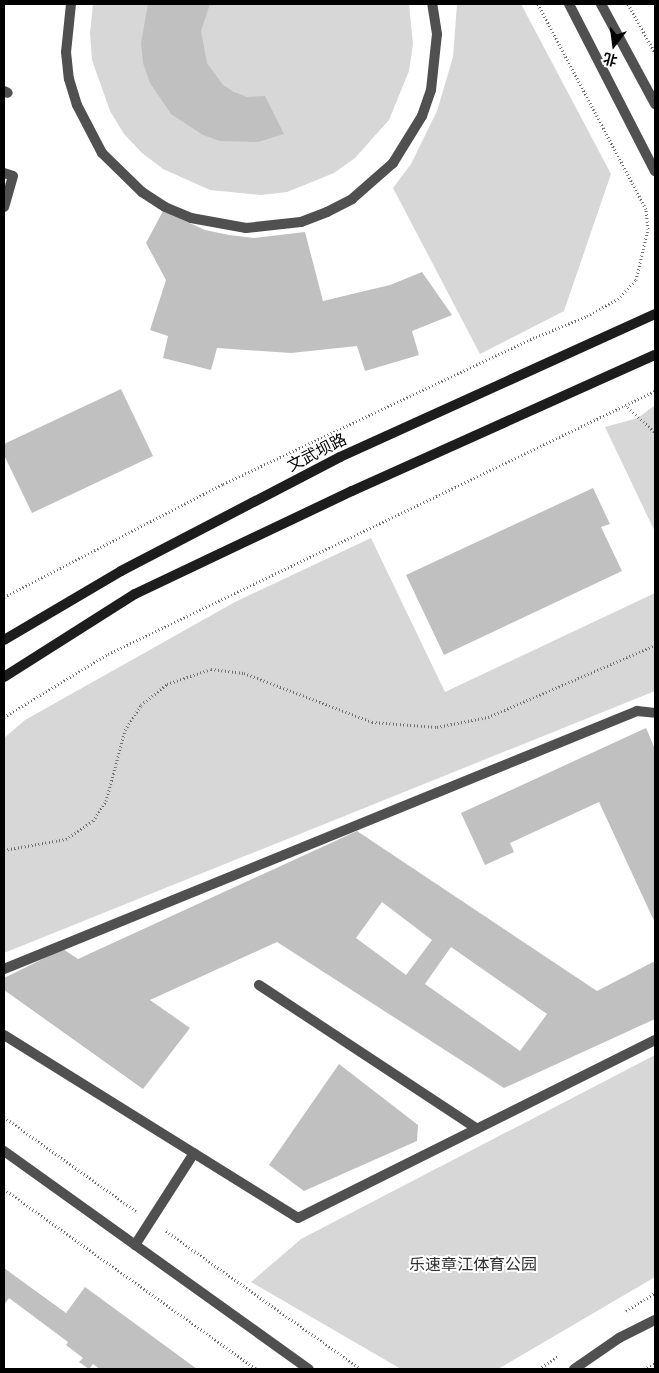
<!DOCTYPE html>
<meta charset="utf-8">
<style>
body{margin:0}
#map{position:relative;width:659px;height:1373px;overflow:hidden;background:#fff;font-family:Cabin,"Noto Sans SC",sans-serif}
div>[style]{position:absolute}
.green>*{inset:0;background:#d7d7d7}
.building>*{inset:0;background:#c0c0c0}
.path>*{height:3px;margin-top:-1.5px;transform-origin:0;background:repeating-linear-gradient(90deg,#727272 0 1px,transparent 0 3.5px)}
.minor>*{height:10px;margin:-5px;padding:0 5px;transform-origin:5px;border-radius:5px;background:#505050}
.tertiary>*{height:10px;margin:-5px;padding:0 5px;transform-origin:5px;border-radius:5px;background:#505050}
.secondary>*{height:10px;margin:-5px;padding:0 5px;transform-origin:5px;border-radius:5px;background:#1d1d1d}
span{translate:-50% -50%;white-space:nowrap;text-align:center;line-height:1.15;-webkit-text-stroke:4px #fff;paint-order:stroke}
.street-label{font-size:16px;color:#000}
.park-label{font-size:16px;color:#2e2e2e}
.frame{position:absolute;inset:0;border:5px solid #000;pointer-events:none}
.north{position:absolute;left:589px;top:20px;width:50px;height:50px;-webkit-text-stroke:4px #fff;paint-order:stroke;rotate:195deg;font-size:14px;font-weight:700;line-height:20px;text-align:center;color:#000}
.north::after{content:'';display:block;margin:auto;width:18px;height:22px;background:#000;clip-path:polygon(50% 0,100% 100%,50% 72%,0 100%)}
</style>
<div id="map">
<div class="green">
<div style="clip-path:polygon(93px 4px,409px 4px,413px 44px,409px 71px,389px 120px,355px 158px,334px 173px,287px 192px,261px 195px,210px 190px,163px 169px,142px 153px,124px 134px,110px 111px,92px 60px,90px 33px)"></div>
<div style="clip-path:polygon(457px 4px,521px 4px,611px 174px,564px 311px,480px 354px,393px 188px,411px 164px,437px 111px,453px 57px)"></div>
<div style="clip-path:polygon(655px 405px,655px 532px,605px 427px,638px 418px)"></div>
<div style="clip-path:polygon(371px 538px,445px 692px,655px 593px,655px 691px,4px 953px,4px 738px,25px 720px,235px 602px)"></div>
<div style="clip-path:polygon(655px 1055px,655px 1277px,498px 1369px,401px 1369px,251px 1282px,301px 1239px)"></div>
</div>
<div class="building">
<div style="clip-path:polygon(148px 4px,210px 4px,201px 31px,207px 63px,223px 85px,234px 92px,247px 97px,265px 96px,284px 134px,258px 142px,220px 141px,203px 135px,171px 114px,150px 83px,143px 63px,141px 43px)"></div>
<div style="clip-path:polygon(163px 211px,205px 230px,229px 235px,254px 238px,305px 232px,323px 301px,390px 285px,422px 272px,452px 315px,412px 331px,419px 355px,365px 371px,357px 346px,291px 353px,217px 348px,211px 370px,163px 358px,168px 336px,150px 330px,166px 280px,146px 243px)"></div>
<div style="clip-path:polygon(121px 389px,153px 456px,32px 513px,4px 455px,4px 444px)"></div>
<div style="clip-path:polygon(593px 488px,610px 524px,601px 527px,622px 571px,444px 655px,406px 575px)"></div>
<div style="clip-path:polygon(646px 728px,655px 749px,655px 923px,599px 802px,510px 843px,514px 852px,485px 865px,461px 813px)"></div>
<div style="clip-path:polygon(evenodd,357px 831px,597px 991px,655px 961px,655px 1019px,504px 1088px,277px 942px,150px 1000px,190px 1028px,143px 1089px,4px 990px,4px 978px,63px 949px,78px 959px,357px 831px,382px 902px,432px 940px,406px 975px,356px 938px,382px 902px,357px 831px,451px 947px,547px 1014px,520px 1051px,425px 984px,451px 947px)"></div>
<div style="clip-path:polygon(339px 1064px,418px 1125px,417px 1141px,304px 1191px,269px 1165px)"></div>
<div style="clip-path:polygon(4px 1268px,66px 1313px,85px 1287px,197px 1369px,100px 1369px,93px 1364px,89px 1369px,79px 1362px,83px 1358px,66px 1345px,68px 1342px,9px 1298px,4px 1305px)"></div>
</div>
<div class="path">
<div style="left:628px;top:4px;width:56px;rotate:61.1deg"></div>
<div style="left:625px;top:405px;width:40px;rotate:42deg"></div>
<div style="left:4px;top:597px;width:246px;rotate:-27.3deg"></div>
<div style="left:223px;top:484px;width:346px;rotate:-25.2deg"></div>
<div style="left:536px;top:337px;width:55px;rotate:-22.4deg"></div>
<div style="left:587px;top:316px;width:35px;rotate:-29deg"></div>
<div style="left:618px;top:299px;width:26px;rotate:-47deg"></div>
<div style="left:636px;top:280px;width:52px;rotate:-76.8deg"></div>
<div style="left:648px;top:229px;width:20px;rotate:-96deg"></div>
<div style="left:646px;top:209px;width:232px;rotate:-117.8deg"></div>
<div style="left:4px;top:717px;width:122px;rotate:-31.2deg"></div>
<div style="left:108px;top:654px;width:607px;rotate:-25.68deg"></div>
<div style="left:4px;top:850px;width:63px;rotate:-10.1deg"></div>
<div style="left:66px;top:839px;width:32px;rotate:-34deg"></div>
<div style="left:93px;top:821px;width:24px;rotate:-57deg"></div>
<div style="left:106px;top:801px;width:73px;rotate:-75deg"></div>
<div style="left:125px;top:730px;width:30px;rotate:-57deg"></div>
<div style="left:141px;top:705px;width:33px;rotate:-39deg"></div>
<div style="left:167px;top:684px;width:46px;rotate:-18.8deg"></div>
<div style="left:211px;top:669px;width:33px;rotate:7deg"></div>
<div style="left:244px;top:673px;width:137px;rotate:20.9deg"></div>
<div style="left:372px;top:722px;width:65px;rotate:4.4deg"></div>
<div style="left:437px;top:727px;width:52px;rotate:-11.1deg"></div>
<div style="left:488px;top:717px;width:182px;rotate:-23.3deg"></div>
<div style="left:4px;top:1117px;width:162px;rotate:35.5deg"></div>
<div style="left:4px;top:1189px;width:310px;rotate:35.5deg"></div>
<div style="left:166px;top:1231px;width:239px;rotate:35.3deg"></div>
<div style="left:626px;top:1311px;width:34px;rotate:-32deg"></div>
<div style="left:539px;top:1369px;width:24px;rotate:-35deg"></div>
<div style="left:644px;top:1369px;width:13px;rotate:-29deg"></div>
</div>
<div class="minor">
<div style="left:71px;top:4px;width:48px;rotate:95.9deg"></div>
<div style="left:66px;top:52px;width:27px;rotate:84deg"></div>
<div style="left:69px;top:79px;width:27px;rotate:73deg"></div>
<div style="left:77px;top:105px;width:54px;rotate:62.5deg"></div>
<div style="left:102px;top:153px;width:56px;rotate:44.3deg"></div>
<div style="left:142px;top:192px;width:27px;rotate:33deg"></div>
<div style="left:165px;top:207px;width:28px;rotate:23deg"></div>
<div style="left:191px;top:218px;width:56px;rotate:10.3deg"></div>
<div style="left:246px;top:228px;width:55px;rotate:-6.2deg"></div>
<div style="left:301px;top:222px;width:28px;rotate:-21deg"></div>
<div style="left:327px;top:212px;width:28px;rotate:-27deg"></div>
<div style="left:352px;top:199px;width:55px;rotate:-41.3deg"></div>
<div style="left:393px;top:163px;width:55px;rotate:-58.3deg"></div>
<div style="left:422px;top:116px;width:28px;rotate:-71deg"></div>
<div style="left:431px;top:90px;width:56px;rotate:-83.9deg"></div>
<div style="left:437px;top:34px;width:30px;rotate:-99deg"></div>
<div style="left:4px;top:91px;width:4px;rotate:27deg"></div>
<div style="left:4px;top:173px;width:9px;rotate:18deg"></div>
<div style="left:13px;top:176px;width:32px;rotate:106deg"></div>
<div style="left:4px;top:969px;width:684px;rotate:-22.17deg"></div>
<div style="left:637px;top:711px;width:18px;rotate:6deg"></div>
<div style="left:259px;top:985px;width:261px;rotate:33.4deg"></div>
<div style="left:4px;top:1035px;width:346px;rotate:31.9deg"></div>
<div style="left:298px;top:1218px;width:399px;rotate:-26.5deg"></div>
<div style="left:135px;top:1245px;width:109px;rotate:-57.3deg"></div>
</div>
<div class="tertiary">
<div style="left:569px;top:4px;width:188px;rotate:62.8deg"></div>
<div style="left:601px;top:4px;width:114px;rotate:61.6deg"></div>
<div style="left:4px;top:1151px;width:375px;rotate:35.6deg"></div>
<div style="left:574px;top:1369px;width:55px;rotate:-34.6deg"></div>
<div style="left:619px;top:1338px;width:40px;rotate:-26.6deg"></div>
</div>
<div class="secondary">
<div style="left:4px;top:640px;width:136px;rotate:-30.5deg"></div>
<div style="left:121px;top:571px;width:247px;rotate:-27.5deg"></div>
<div style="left:340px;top:457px;width:346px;rotate:-24.4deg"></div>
<div style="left:4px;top:677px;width:155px;rotate:-32.4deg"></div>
<div style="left:135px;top:594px;width:240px;rotate:-25.4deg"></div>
<div style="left:352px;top:491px;width:332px;rotate:-24.2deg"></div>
</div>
<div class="street-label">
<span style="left:317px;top:453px;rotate:-27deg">文武坝路</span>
</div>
<div class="park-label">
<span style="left:473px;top:1265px">乐速章江体育公园</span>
</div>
<div class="frame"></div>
<div class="north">北</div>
</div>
